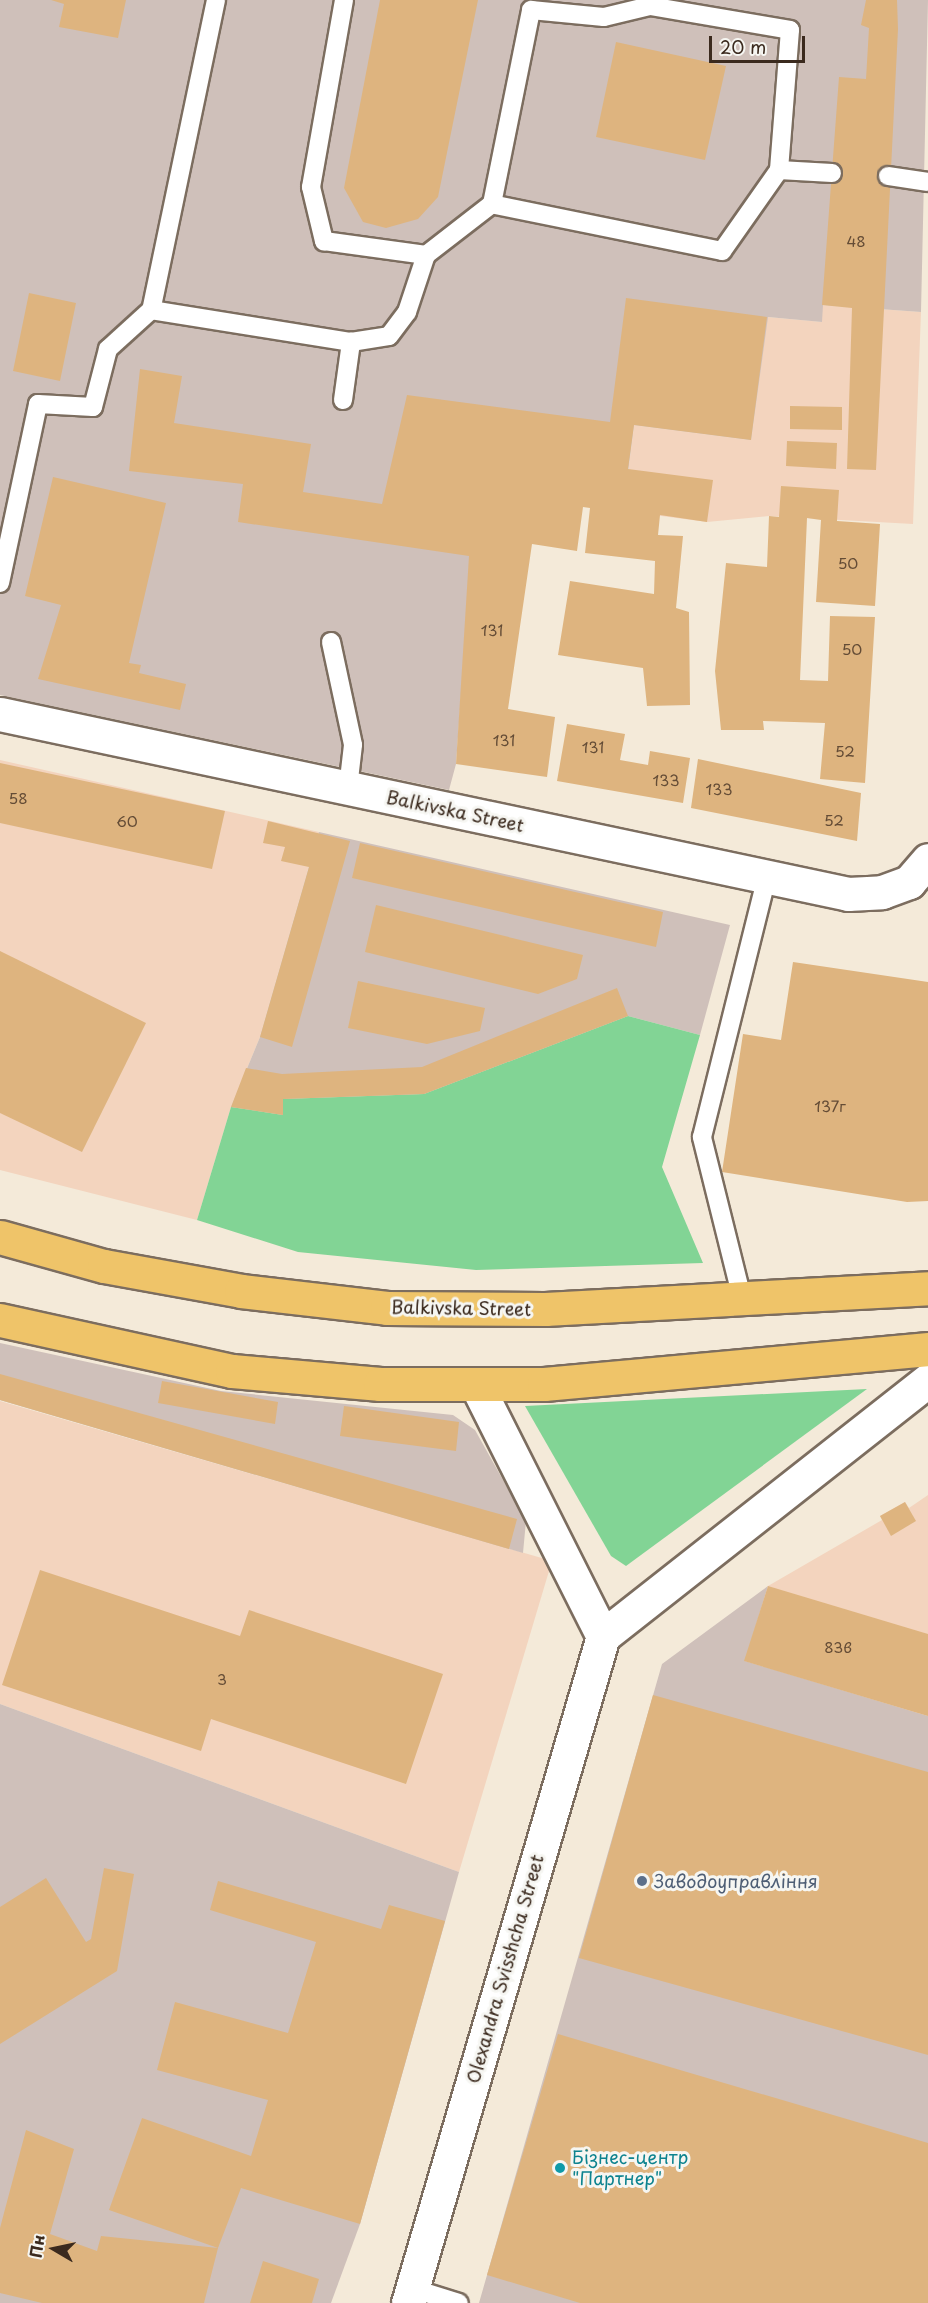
<!DOCTYPE html>
<meta charset="utf-8">
<style>
body{margin:0}
#map{position:relative;width:928px;height:2303px;overflow:hidden;background:#f4ead9;font-family:"Playpen Sans",sans-serif}
div>[style]{position:absolute}
.built>*{inset:0;background:#f3d4be}
.industrial>*{inset:0;background:#cfc0ba}
.green>*{inset:0;background:#82d495}
.building>*{inset:0;background:#deb47f}
.roads{filter:drop-shadow(2px 0 #7c6d5f) drop-shadow(-2px 0 #7c6d5f) drop-shadow(0 2px #7c6d5f) drop-shadow(0 -2px #7c6d5f)}
.service>*{height:18px;margin:-9px;padding:0 9px;transform-origin:9px;border-radius:9px;background:#fff}
.minor>*{height:33px;margin:-16.5px;padding:0 16.5px;transform-origin:16.5px;border-radius:16.5px;background:#fff}
.primary>*{height:33px;margin:-16.5px;padding:0 16.5px;transform-origin:16.5px;border-radius:16.5px;background:#efc469}
.dots>*{width:16px;height:16px;translate:-50% -50%;box-sizing:border-box;border:3px solid #f6f6f2;border-radius:50%}
span{translate:-50% -50%;white-space:nowrap;text-align:center;line-height:1.15;-webkit-text-stroke:6px #f6f6f2;paint-order:stroke}
.number-label{font-size:15px;color:#644c36}
.number-label span{-webkit-text-stroke-width:0}
.street-label{font-size:18px;color:#3b2a1e}
.service-label{font-size:18px;color:#4e5e75}
.left{translate:0 -50%;text-align:left}
.culture-label{font-size:18px;color:#0d838f}
.north{position:absolute;left:24px;top:2219px;width:60px;height:60px;-webkit-text-stroke:4px #f6f6f2;paint-order:stroke;rotate:279deg;font-size:16px;font-weight:700;line-height:24px;text-align:center;color:#3b2a1e}
.north::after{content:'';display:block;margin:auto;width:21px;height:27px;background:#3b2a1e;clip-path:polygon(50% 0,100% 100%,50% 72%,0 100%)}
.scale{position:absolute;left:709px;top:36px;width:96px;height:27px;box-sizing:border-box;border:3px solid #3b2a1e;border-top:0;padding-left:8px;font-size:18px;line-height:21px;white-space:nowrap;color:#3b2a1e;-webkit-text-stroke:4px #f6f6f2;paint-order:stroke}
</style>
<div id="map">
<div class="built">
<div style="clip-path:polygon(822px 305px,921px 312px,913px 524px,769px 516px,707px 522px,623px 511px,634px 425px,751px 440px,767px 317px,822px 322px)"></div>
<div style="clip-path:polygon(0 760px,319px 832px,260px 1037px,231px 1107px,197px 1220px,0 1170px)"></div>
<div style="clip-path:polygon(0 1401px,552px 1561px,459px 1872px,0 1704px)"></div>
<div style="clip-path:polygon(928px 1495px,928px 1716px,744px 1661px,768px 1586px,882px 1520px,880px 1516px,905px 1502px,909px 1508px)"></div>
</div>
<div class="industrial">
<div style="clip-path:polygon(0 0,928px 0,921px 312px,823px 305px,822px 322px,768px 317px,751px 440px,634px 425px,623px 511px,506px 495px,474px 517px,456px 764px,449px 790px,0 695px)"></div>
<div style="clip-path:polygon(319px 832px,730px 925px,700px 1035px,628px 1016px,424px 1094px,284px 1099px,283px 1115px,231px 1107px,260px 1037px)"></div>
<div style="clip-path:polygon(0 1343px,221px 1391px,453px 1415px,475px 1430px,526px 1521px,523px 1553px,0 1400px)"></div>
<div style="clip-path:polygon(768px 1586px,745px 1661px,928px 1716px,928px 2303px,479px 2303px,662px 1664px)"></div>
<div style="clip-path:polygon(0 1704px,459px 1872px,360px 2224px,331px 2303px,0 2303px)"></div>
</div>
<div class="green">
<div style="clip-path:polygon(628px 1016px,700px 1035px,662px 1167px,703px 1263px,476px 1270px,298px 1252px,197px 1220px,231px 1107px,283px 1115px,283px 1099px,424px 1094px)"></div>
<div style="clip-path:polygon(867px 1389px,626px 1566px,611px 1556px,525px 1406px)"></div>
</div>
<div class="building">
<div style="clip-path:polygon(51px 0,126px 0,118px 38px,59px 27px,64px 4px)"></div>
<div style="clip-path:polygon(380px 0,478px 0,438px 197px,418px 219px,386px 228px,363px 222px,344px 188px)"></div>
<div style="clip-path:polygon(866px 0,897px 0,898px 29px,876px 470px,847px 469px,852px 308px,822px 305px,839px 77px,866px 79px,869px 28px,861px 25px)"></div>
<div style="clip-path:polygon(616px 42px,726px 66px,705px 160px,596px 137px)"></div>
<div style="clip-path:polygon(29px 293px,76px 303px,60px 381px,13px 371px)"></div>
<div style="clip-path:polygon(626px 298px,767px 317px,751px 440px,634px 425px,628px 469px,713px 480px,707px 522px,660px 515px,658px 535px,683px 536px,676px 608px,689px 612px,690px 705px,647px 706px,643px 668px,558px 655px,570px 581px,654px 594px,655px 561px,585px 553px,590px 508px,583px 507px,577px 551px,532px 544px,508px 709px,555px 717px,547px 777px,456px 764px,469px 556px,238px 522px,243px 484px,129px 471px,140px 369px,182px 376px,174px 423px,311px 444px,303px 492px,382px 504px,407px 395px,610px 422px)"></div>
<div style="clip-path:polygon(790px 406px,842px 407px,842px 430px,790px 429px)"></div>
<div style="clip-path:polygon(787px 441px,837px 443px,836px 469px,786px 466px)"></div>
<div style="clip-path:polygon(53px 477px,166px 503px,129px 663px,141px 665px,139px 673px,186px 684px,180px 710px,38px 679px,61px 605px,25px 596px)"></div>
<div style="clip-path:polygon(781px 486px,839px 490px,837px 521px,880px 524px,875px 606px,816px 602px,821px 520px,807px 518px,800px 680px,828px 681px,830px 616px,875px 617px,865px 783px,820px 779px,825px 723px,763px 721px,764px 730px,721px 730px,715px 671px,726px 563px,767px 567px,769px 516px,779px 517px)"></div>
<div style="clip-path:polygon(567px 724px,625px 734px,620px 760px,648px 765px,650px 751px,690px 758px,683px 803px,557px 781px)"></div>
<div style="clip-path:polygon(698px 759px,861px 793px,857px 841px,691px 808px)"></div>
<div style="clip-path:polygon(0 763px,225px 811px,212px 869px,0 823px)"></div>
<div style="clip-path:polygon(268px 821px,350px 841px,292px 1047px,260px 1037px,309px 867px,281px 861px,285px 847px,263px 843px)"></div>
<div style="clip-path:polygon(360px 843px,663px 912px,656px 947px,352px 878px)"></div>
<div style="clip-path:polygon(376px 905px,583px 955px,577px 979px,538px 994px,365px 952px)"></div>
<div style="clip-path:polygon(0 951px,146px 1023px,82px 1152px,0 1113px)"></div>
<div style="clip-path:polygon(793px 962px,928px 982px,928px 1201px,907px 1202px,722px 1172px,743px 1034px,781px 1040px)"></div>
<div style="clip-path:polygon(358px 981px,485px 1008px,480px 1031px,427px 1044px,348px 1028px)"></div>
<div style="clip-path:polygon(617px 988px,628px 1016px,424px 1094px,283px 1099px,283px 1115px,231px 1107px,246px 1068px,282px 1074px,422px 1067px)"></div>
<div style="clip-path:polygon(0 1374px,517px 1519px,509px 1549px,0 1400px)"></div>
<div style="clip-path:polygon(162px 1381px,278px 1402px,275px 1424px,158px 1403px)"></div>
<div style="clip-path:polygon(344px 1406px,459px 1422px,456px 1451px,340px 1436px)"></div>
<div style="clip-path:polygon(905px 1502px,916px 1521px,891px 1536px,880px 1516px)"></div>
<div style="clip-path:polygon(40px 1570px,240px 1636px,249px 1610px,443px 1674px,406px 1784px,211px 1719px,201px 1751px,2px 1685px)"></div>
<div style="clip-path:polygon(768px 1586px,928px 1634px,928px 1716px,744px 1661px)"></div>
<div style="clip-path:polygon(653px 1695px,928px 1772px,928px 2055px,579px 1958px)"></div>
<div style="clip-path:polygon(104px 1868px,134px 1874px,117px 1971px,0 2044px,0 1907px,46px 1878px,86px 1942px,91px 1939px)"></div>
<div style="clip-path:polygon(218px 1881px,381px 1929px,389px 1905px,445px 1921px,360px 2224px,241px 2188px,218px 2248px,109px 2210px,142px 2118px,251px 2156px,268px 2100px,157px 2070px,175px 2002px,288px 2033px,316px 1942px,210px 1910px)"></div>
<div style="clip-path:polygon(558px 2034px,928px 2143px,928px 2303px,580px 2303px,487px 2275px)"></div>
<div style="clip-path:polygon(26px 2130px,74px 2149px,50px 2234px,97px 2251px,101px 2236px,218px 2248px,204px 2303px,42px 2303px,0 2293px,0 2228px)"></div>
<div style="clip-path:polygon(263px 2261px,319px 2279px,312px 2303px,250px 2303px)"></div>
</div>
<div class="roads">
<div class="service">
<div style="left:216px;top:0;width:317px;rotate:101.8deg"></div>
<div style="left:151px;top:310px;width:203px;rotate:9.1deg"></div>
<div style="left:351px;top:342px;width:38px;rotate:-9deg"></div>
<div style="left:389px;top:336px;width:30px;rotate:-53deg"></div>
<div style="left:407px;top:312px;width:60px;rotate:-71.6deg"></div>
<div style="left:344px;top:0;width:190px;rotate:100deg"></div>
<div style="left:311px;top:187px;width:56px;rotate:76.5deg"></div>
<div style="left:324px;top:241px;width:103px;rotate:7.8deg"></div>
<div style="left:426px;top:255px;width:83px;rotate:-37.7deg"></div>
<div style="left:492px;top:204px;width:198px;rotate:-78.6deg"></div>
<div style="left:531px;top:10px;width:73px;rotate:5.5deg"></div>
<div style="left:604px;top:17px;width:47px;rotate:-13.4deg"></div>
<div style="left:650px;top:6px;width:142px;rotate:9.7deg"></div>
<div style="left:790px;top:30px;width:140px;rotate:94.5deg"></div>
<div style="left:779px;top:170px;width:99px;rotate:125.1deg"></div>
<div style="left:722px;top:251px;width:235px;rotate:-168.5deg"></div>
<div style="left:779px;top:170px;width:53px;rotate:3.2deg"></div>
<div style="left:888px;top:176px;width:40px;rotate:8.5deg"></div>
<div style="left:343px;top:400px;width:59px;rotate:-82.1deg"></div>
<div style="left:0;top:583px;width:183px;rotate:-78deg"></div>
<div style="left:38px;top:404px;width:55px;rotate:3.1deg"></div>
<div style="left:93px;top:407px;width:60px;rotate:-75.5deg"></div>
<div style="left:108px;top:349px;width:58px;rotate:-42.2deg"></div>
<div style="left:331px;top:642px;width:105px;rotate:77.9deg"></div>
<div style="left:353px;top:745px;width:43px;rotate:96.6deg"></div>
<div style="left:742px;top:1298px;width:166px;rotate:-104deg"></div>
<div style="left:702px;top:1137px;width:268px;rotate:-76deg"></div>
<div style="left:411px;top:2288px;width:50px;rotate:17.4deg"></div>
</div>
<div class="minor">
<div style="left:0;top:714px;width:867px;rotate:11.98deg"></div>
<div style="left:848px;top:894px;width:34px;rotate:-3deg"></div>
<div style="left:882px;top:892px;width:29px;rotate:-20deg"></div>
<div style="left:909px;top:882px;width:29px;rotate:-49deg"></div>
<div style="left:477px;top:1386px;width:280px;rotate:63.3deg"></div>
<div style="left:603px;top:1636px;width:414px;rotate:-38.2deg"></div>
<div style="left:408px;top:2303px;width:695px;rotate:-73.7deg"></div>
</div>
<div class="primary">
<div style="left:0;top:1237px;width:108px;rotate:15.6deg"></div>
<div style="left:104px;top:1266px;width:139px;rotate:10.3deg"></div>
<div style="left:241px;top:1291px;width:147px;rotate:6.6deg"></div>
<div style="left:387px;top:1308px;width:158px;rotate:0.4deg"></div>
<div style="left:545px;top:1309px;width:384px;rotate:-3.1deg"></div>
<div style="left:0;top:1320px;width:238px;rotate:12.4deg"></div>
<div style="left:232px;top:1371px;width:149px;rotate:5deg"></div>
<div style="left:380px;top:1384px;width:164px"></div>
<div style="left:544px;top:1384px;width:386px;rotate:-5.2deg"></div>
</div>
</div>
<div class="dots">
<div style="left:642px;top:1881px;background:#5c6f8a"></div>
<div style="left:560px;top:2168px;background:#0f9aa8"></div>
</div>
<div class="number-label">
<span style="left:856px;top:241px">48</span>
<span style="left:848px;top:563px">50</span>
<span style="left:492px;top:630px">131</span>
<span style="left:852px;top:649px">50</span>
<span style="left:504px;top:740px">131</span>
<span style="left:593px;top:747px">131</span>
<span style="left:845px;top:751px">52</span>
<span style="left:666px;top:780px">133</span>
<span style="left:719px;top:789px">133</span>
<span style="left:18px;top:798px">58</span>
<span style="left:834px;top:820px">52</span>
<span style="left:127px;top:821px">60</span>
<span style="left:830px;top:1106px">137г</span>
<span style="left:838px;top:1647px">83в</span>
<span style="left:222px;top:1679px">3</span>
</div>
<div class="street-label">
<span style="left:455px;top:811px;rotate:12deg">Balkivska Street</span>
<span style="left:461px;top:1308px;rotate:1deg">Balkivska Street</span>
<span style="left:505px;top:1969px;rotate:-74deg">Olexandra Svisshcha Street</span>
</div>
<div class="service-label">
<span class="left" style="left:654px;top:1881px">Заводоуправління</span>
</div>
<div class="culture-label">
<span class="left" style="left:572px;top:2168px">Бізнес-центр<br>"Партнер"</span>
</div>
<div class="north">Пн</div>
<div class="scale">20 m</div>
</div>
